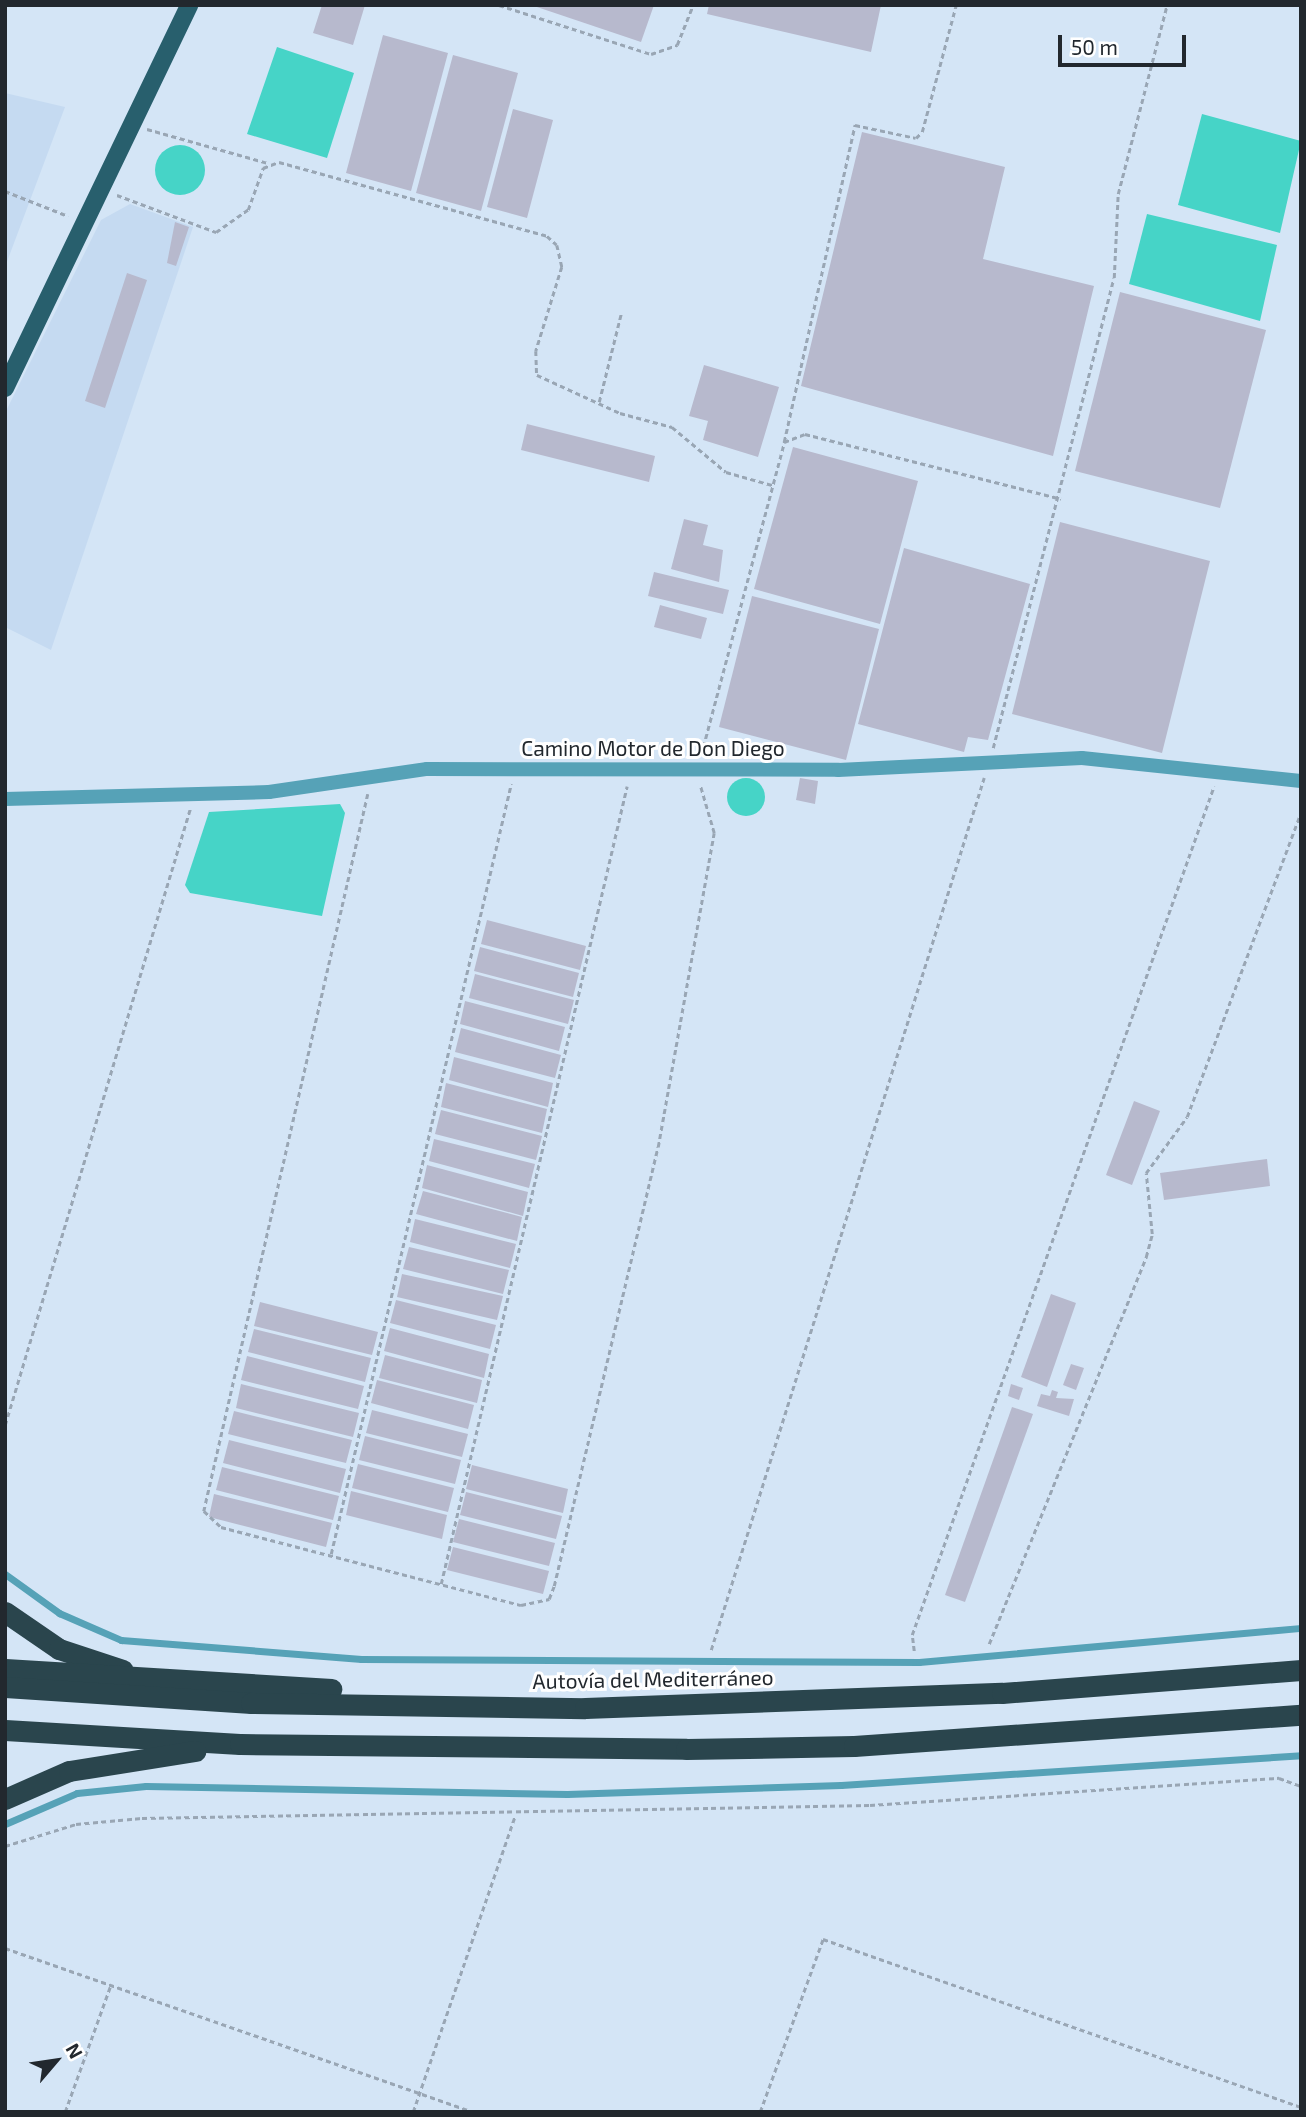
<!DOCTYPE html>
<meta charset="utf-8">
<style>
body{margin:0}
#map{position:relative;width:1306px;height:2117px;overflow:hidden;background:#d4e5f6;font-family:"Exo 2",sans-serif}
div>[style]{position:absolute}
.built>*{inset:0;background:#c5daf1}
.water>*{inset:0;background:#46d4c7}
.round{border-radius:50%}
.building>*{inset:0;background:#b7b9cd}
.path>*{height:2.5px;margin-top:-1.25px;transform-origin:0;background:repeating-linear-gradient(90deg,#99a6b4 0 5px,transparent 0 8.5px)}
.lane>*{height:7px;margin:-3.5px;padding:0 3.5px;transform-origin:3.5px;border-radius:3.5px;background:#56a2b7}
.street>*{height:14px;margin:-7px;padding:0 7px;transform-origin:7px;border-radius:7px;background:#56a2b7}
.primary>*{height:18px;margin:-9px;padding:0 9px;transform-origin:9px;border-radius:9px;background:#285f6d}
.highway>*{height:21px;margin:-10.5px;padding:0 10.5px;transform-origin:10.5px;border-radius:10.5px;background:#2a454d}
span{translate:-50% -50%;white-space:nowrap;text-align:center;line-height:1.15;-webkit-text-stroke:6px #fff;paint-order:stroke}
.street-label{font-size:21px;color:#22282e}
.frame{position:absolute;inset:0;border:7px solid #22282e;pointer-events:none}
.north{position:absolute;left:21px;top:2026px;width:70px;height:70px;-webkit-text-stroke:5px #fff;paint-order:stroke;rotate:61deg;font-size:19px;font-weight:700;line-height:28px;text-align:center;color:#22282e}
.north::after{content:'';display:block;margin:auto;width:24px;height:32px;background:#22282e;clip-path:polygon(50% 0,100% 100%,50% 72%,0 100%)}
.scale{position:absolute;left:1058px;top:35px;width:128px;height:32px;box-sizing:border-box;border:4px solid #22282e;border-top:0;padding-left:9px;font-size:21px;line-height:24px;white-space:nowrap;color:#22282e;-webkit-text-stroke:5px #fff;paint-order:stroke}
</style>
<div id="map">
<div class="built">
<div style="clip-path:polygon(5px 93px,65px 107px,5px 267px)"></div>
<div style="clip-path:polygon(130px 204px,193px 227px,51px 650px,5px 627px,5px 413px,101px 220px)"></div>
</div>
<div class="water">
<div style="clip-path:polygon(277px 47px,354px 73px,327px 158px,247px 134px)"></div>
<div style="clip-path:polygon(1202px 114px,1301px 141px,1280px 233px,1178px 205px)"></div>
<div class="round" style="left:155px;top:145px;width:50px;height:50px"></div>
<div style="clip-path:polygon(1147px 214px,1277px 245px,1260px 321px,1129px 284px)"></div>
<div class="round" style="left:727px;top:778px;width:38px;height:38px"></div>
<div style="clip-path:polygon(340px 804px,345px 813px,322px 916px,190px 893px,185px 885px,209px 812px)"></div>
</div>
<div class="building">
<div style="clip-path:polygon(322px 5px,365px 5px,353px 45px,313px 33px)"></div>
<div style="clip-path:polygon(531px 5px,654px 5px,641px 42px)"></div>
<div style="clip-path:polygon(709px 5px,881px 5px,871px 52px,707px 14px)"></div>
<div style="clip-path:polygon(383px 35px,448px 53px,411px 191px,346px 173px)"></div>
<div style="clip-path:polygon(453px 55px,518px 73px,481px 211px,416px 193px)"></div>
<div style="clip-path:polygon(513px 109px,553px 120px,527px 218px,487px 207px)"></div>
<div style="clip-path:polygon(862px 132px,1005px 167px,983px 259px,1094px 286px,1053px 456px,801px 386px)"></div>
<div style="clip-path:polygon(175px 222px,189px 227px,176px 266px,167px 263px)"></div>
<div style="clip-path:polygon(127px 273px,147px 280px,105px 408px,85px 401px)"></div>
<div style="clip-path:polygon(1120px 292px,1266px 330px,1220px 508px,1075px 471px)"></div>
<div style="clip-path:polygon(704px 365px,779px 387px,758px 457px,703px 440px,708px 421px,689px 416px)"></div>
<div style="clip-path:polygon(527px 424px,655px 456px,649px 482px,521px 450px)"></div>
<div style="clip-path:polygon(793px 447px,918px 481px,880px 624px,754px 589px)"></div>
<div style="clip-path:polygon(684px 519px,708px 525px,703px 545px,723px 550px,719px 582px,671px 569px)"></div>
<div style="clip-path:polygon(1060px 522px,1210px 561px,1162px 753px,1012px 714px)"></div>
<div style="clip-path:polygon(904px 548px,1030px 584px,988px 740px,968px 737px,964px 752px,858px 724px)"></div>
<div style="clip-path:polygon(654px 572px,729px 590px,723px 614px,648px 596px)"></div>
<div style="clip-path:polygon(752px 596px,879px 629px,846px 760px,719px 727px)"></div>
<div style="clip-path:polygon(660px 605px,707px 618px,701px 639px,654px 627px)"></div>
<div style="clip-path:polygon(800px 778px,818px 781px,815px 804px,796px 800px)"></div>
<div style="clip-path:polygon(487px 920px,586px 946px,580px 970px,481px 944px)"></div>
<div style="clip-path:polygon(480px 947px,579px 973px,573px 997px,474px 971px)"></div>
<div style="clip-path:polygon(475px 974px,574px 1000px,568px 1024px,469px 998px)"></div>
<div style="clip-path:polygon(465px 1001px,565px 1027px,559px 1051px,460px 1024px)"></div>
<div style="clip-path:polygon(461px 1028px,561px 1055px,555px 1078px,455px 1052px)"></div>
<div style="clip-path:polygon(454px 1057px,553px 1083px,548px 1107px,449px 1080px)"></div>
<div style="clip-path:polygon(446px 1083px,547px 1109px,542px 1133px,441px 1107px)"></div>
<div style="clip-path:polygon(1134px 1101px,1160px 1111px,1132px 1185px,1106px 1175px)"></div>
<div style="clip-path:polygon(441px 1110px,542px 1136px,536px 1160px,435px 1134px)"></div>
<div style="clip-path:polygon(434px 1139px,535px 1164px,529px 1188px,429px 1161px)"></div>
<div style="clip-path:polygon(1267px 1159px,1270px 1186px,1164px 1200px,1160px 1173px)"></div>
<div style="clip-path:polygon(427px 1165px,528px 1192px,523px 1216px,422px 1188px)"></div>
<div style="clip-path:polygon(423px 1191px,522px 1217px,517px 1241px,416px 1214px)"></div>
<div style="clip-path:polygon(415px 1219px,516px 1244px,510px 1268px,410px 1242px)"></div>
<div style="clip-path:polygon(409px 1247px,509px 1270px,503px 1294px,403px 1269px)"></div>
<div style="clip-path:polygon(402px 1274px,503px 1296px,497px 1320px,397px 1297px)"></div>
<div style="clip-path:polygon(1051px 1294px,1076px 1303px,1047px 1387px,1021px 1377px)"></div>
<div style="clip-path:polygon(396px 1300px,496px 1325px,490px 1349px,390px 1323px)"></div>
<div style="clip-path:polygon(260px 1302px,378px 1332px,372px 1355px,254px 1326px)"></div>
<div style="clip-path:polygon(390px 1328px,489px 1354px,484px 1378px,384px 1351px)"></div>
<div style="clip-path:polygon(254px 1329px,371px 1358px,365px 1382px,248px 1352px)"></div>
<div style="clip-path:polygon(385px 1355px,482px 1380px,477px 1403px,379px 1378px)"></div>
<div style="clip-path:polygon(247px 1356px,364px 1386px,358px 1409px,241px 1380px)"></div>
<div style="clip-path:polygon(1071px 1364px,1084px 1368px,1076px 1390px,1063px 1385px)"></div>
<div style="clip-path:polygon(377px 1380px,474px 1405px,468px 1429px,371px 1403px)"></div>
<div style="clip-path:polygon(241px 1384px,359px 1413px,353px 1437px,236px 1408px)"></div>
<div style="clip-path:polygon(1011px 1384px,1023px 1388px,1019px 1400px,1008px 1396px)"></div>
<div style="clip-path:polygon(1052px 1390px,1058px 1392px,1056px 1398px,1074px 1399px,1069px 1416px,1037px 1406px,1041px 1394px,1050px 1396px)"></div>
<div style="clip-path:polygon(1012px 1407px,1033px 1414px,965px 1602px,945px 1595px)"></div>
<div style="clip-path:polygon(372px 1410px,468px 1434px,462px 1457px,366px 1433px)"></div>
<div style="clip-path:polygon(234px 1411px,352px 1440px,346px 1463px,228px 1434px)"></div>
<div style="clip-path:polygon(365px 1436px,461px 1460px,455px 1484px,359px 1460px)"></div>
<div style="clip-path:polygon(229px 1440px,346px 1469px,340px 1493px,223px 1463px)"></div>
<div style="clip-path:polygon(358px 1464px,454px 1488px,448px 1512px,352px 1488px)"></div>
<div style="clip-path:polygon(472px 1465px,568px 1489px,563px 1513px,466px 1489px)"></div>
<div style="clip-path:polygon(222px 1467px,339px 1496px,333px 1520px,216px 1490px)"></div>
<div style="clip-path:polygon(351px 1491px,447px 1515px,442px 1539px,346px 1515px)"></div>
<div style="clip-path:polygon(466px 1492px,562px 1516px,556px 1539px,460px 1515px)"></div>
<div style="clip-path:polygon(214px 1494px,332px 1523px,326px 1547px,209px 1517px)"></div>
<div style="clip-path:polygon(459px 1519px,555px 1543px,549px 1566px,453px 1542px)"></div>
<div style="clip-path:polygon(453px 1547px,549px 1571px,543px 1594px,447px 1570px)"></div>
</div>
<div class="path">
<div style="left:499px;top:5px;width:160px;rotate:17.9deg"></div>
<div style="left:651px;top:54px;width:28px;rotate:-19deg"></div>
<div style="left:677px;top:45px;width:43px;rotate:-68.2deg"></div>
<div style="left:147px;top:129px;width:126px;rotate:15.7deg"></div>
<div style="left:5px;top:191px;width:68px;rotate:21.6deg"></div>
<div style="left:117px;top:195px;width:106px;rotate:20.5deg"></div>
<div style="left:216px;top:232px;width:39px;rotate:-35deg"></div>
<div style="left:248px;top:210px;width:45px;rotate:-70.3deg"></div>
<div style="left:263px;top:168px;width:17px;rotate:-21deg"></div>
<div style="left:279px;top:162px;width:278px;rotate:15.4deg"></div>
<div style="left:547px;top:236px;width:13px;rotate:42deg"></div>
<div style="left:557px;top:245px;width:23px;rotate:77deg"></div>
<div style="left:562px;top:267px;width:88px;rotate:107.2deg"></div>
<div style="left:536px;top:351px;width:24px;rotate:88deg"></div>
<div style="left:537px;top:375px;width:91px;rotate:24.6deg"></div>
<div style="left:620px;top:413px;width:54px;rotate:15.1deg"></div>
<div style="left:672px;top:427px;width:70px;rotate:39.8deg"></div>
<div style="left:726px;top:472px;width:48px;rotate:15.8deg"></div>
<div style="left:599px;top:402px;width:91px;rotate:-76deg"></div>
<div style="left:784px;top:442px;width:22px;rotate:-21deg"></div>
<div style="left:805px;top:434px;width:264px;rotate:14.2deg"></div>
<div style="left:993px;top:748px;width:485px;rotate:-75.6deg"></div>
<div style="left:1114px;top:278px;width:84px;rotate:-87.3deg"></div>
<div style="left:1118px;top:194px;width:195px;rotate:-75.5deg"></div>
<div style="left:701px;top:755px;width:324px;rotate:-75.1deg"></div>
<div style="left:784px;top:442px;width:325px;rotate:-77.4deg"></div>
<div style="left:855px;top:125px;width:62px;rotate:12deg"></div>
<div style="left:916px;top:138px;width:8px;rotate:-45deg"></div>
<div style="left:922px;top:132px;width:131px;rotate:-75deg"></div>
<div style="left:368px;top:794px;width:736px;rotate:102.88deg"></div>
<div style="left:204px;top:1511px;width:23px;rotate:43deg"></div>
<div style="left:221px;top:1527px;width:310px;rotate:14.6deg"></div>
<div style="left:521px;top:1605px;width:29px;rotate:-12deg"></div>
<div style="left:549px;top:1599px;width:14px;rotate:-69deg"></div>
<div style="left:554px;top:1586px;width:451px;rotate:-76.7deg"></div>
<div style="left:658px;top:1147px;width:319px;rotate:-79.9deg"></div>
<div style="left:714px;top:833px;width:50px;rotate:-106.3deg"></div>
<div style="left:5px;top:1425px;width:643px;rotate:-73.28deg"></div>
<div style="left:331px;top:1554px;width:791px;rotate:-76.84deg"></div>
<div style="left:441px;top:1584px;width:819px;rotate:-76.88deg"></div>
<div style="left:989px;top:1644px;width:418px;rotate:-67.9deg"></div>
<div style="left:1146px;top:1257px;width:24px;rotate:-75deg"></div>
<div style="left:1152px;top:1234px;width:61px;rotate:-95.6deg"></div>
<div style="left:1146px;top:1173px;width:69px;rotate:-53.8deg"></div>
<div style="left:1187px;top:1117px;width:326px;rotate:-69.5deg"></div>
<div style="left:711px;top:1650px;width:914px;rotate:-72.62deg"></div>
<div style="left:914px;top:1651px;width:16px;rotate:-97deg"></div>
<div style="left:912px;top:1635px;width:901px;rotate:-70.42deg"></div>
<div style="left:5px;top:1846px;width:74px;rotate:-17.2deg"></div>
<div style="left:76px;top:1824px;width:66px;rotate:-5.2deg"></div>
<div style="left:142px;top:1818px;width:728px;rotate:-1.02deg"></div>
<div style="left:870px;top:1805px;width:410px;rotate:-3.8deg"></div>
<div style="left:1279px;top:1778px;width:23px;rotate:20deg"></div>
<div style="left:5px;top:1948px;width:497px;rotate:19.3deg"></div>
<div style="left:65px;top:2112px;width:136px;rotate:-70.2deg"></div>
<div style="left:413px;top:2112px;width:314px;rotate:-71deg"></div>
<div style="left:760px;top:2112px;width:184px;rotate:-70deg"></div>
<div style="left:823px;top:1939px;width:507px;rotate:19.36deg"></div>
</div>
<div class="lane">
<div style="left:5px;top:1574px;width:67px;rotate:35.8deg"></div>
<div style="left:59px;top:1613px;width:68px;rotate:23.5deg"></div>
<div style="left:121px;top:1640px;width:241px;rotate:4.5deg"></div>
<div style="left:361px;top:1659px;width:558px;rotate:0.31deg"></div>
<div style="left:919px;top:1662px;width:384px;rotate:-5.1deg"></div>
<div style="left:5px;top:1824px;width:78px;rotate:-23.3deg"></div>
<div style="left:77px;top:1793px;width:69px;rotate:-5.8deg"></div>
<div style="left:146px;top:1786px;width:421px;rotate:1.1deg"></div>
<div style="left:567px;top:1794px;width:274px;rotate:-1.9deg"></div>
<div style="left:841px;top:1785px;width:461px;rotate:-3.7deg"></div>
</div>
<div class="street">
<div style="left:5px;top:799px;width:264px;rotate:-1.5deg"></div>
<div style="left:269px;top:792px;width:160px;rotate:-8.3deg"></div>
<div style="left:427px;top:769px;width:411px;rotate:0.1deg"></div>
<div style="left:838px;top:770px;width:244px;rotate:-2.8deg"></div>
<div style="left:1082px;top:758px;width:220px;rotate:6deg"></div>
</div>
<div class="primary">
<div style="left:5px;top:388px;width:425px;rotate:-64.3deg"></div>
</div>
<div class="highway">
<div style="left:5px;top:1612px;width:65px;rotate:34.4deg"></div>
<div style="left:59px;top:1649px;width:67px;rotate:18.2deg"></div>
<div style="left:5px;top:1669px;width:327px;rotate:3.5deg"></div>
<div style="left:5px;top:1687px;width:247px;rotate:3.7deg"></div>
<div style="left:251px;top:1703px;width:334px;rotate:0.9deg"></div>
<div style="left:585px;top:1708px;width:417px;rotate:-2.1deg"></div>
<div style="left:1002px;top:1693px;width:300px;rotate:-4.4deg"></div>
<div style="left:5px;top:1730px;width:235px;rotate:3.4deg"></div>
<div style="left:240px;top:1744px;width:446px;rotate:0.6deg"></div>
<div style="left:686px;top:1749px;width:168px;rotate:-1deg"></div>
<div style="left:854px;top:1746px;width:448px;rotate:-4deg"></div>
<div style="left:5px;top:1799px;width:70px;rotate:-23.6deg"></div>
<div style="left:69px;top:1771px;width:128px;rotate:-9deg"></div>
</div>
<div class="street-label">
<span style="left:653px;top:748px">Camino Motor de Don Diego</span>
<span style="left:653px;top:1679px;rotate:-1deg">Autovía del Mediterráneo</span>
</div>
<div class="frame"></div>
<div class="north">N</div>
<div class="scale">50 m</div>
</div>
